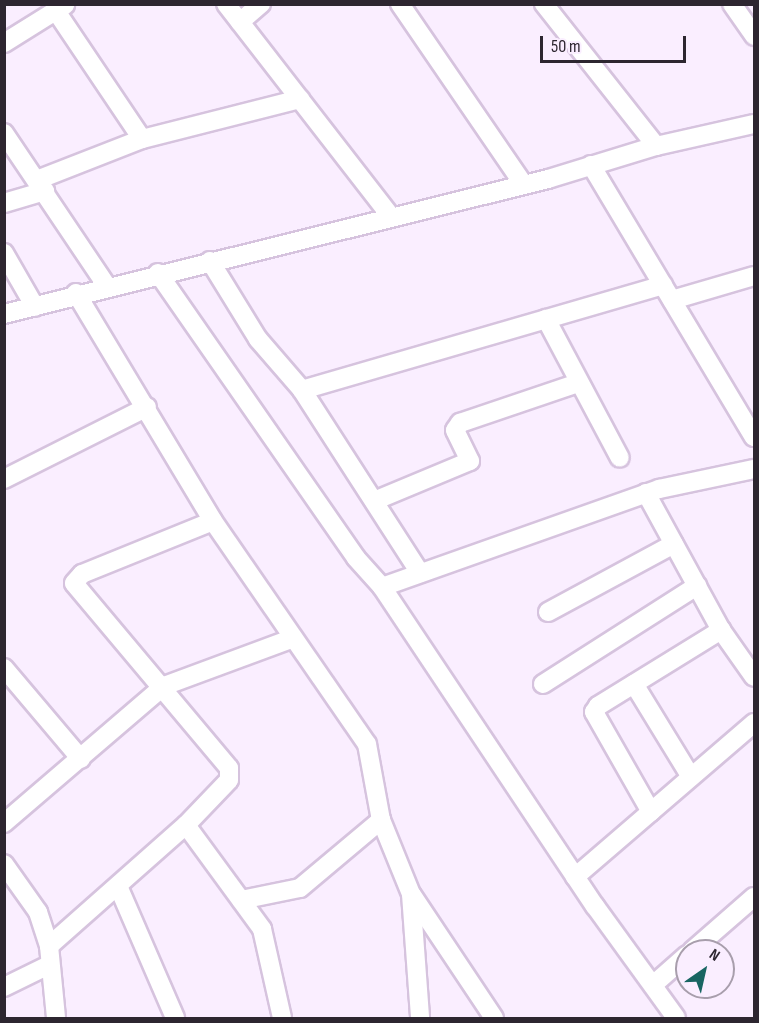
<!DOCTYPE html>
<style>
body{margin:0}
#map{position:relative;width:759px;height:1023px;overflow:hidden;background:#faeeff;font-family:"Sofia Sans Condensed",sans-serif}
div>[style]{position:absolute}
.roads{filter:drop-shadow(2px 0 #d6c3de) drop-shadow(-2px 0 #d6c3de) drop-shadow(0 2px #d6c3de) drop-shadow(0 -2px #d6c3de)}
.street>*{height:18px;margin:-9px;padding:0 9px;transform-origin:9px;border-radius:9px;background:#fff}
span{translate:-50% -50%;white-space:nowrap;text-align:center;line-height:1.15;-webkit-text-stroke:6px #faeeff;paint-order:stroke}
.frame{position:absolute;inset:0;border:6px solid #2d2630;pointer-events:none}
.north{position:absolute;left:675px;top:939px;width:60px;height:60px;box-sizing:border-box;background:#faeeff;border:2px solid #a89eac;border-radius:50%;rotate:34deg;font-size:16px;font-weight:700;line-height:24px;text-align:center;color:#2d2630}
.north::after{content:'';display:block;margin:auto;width:21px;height:27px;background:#186562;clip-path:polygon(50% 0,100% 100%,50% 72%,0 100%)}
.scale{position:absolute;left:540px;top:36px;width:146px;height:27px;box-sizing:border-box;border:3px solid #2d2630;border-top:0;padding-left:8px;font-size:18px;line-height:21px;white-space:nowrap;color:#2d2630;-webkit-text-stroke:4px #faeeff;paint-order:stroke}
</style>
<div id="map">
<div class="roads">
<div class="street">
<div style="left:226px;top:4px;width:269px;rotate:52.2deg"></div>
<div style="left:400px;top:4px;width:219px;rotate:55.6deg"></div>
<div style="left:544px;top:4px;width:181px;rotate:51.7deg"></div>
<div style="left:732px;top:4px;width:39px;rotate:55deg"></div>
<div style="left:56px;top:11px;width:154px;rotate:56.1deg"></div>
<div style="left:240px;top:22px;width:28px;rotate:-41deg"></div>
<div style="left:4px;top:43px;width:72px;rotate:-31.9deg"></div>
<div style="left:4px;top:133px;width:184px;rotate:56.1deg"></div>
<div style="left:591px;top:165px;width:317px;rotate:59.1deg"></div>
<div style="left:37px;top:180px;width:113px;rotate:-21.3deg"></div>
<div style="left:142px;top:139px;width:163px;rotate:-14.2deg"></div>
<div style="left:4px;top:203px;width:43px;rotate:-16.3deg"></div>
<div style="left:4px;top:253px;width:62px;rotate:60.1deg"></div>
<div style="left:210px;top:261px;width:92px;rotate:58.4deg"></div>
<div style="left:258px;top:339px;width:67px;rotate:49.2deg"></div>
<div style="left:302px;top:390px;width:218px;rotate:57.2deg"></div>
<div style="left:158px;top:273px;width:347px;rotate:55.2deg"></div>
<div style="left:356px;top:558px;width:39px;rotate:48deg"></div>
<div style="left:382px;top:587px;width:384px;rotate:56.3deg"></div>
<div style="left:595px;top:906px;width:138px;rotate:54.1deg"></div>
<div style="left:76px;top:293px;width:266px;rotate:59deg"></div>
<div style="left:213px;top:521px;width:271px;rotate:55.4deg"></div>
<div style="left:367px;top:744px;width:77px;rotate:79.6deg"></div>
<div style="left:381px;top:820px;width:80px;rotate:67.9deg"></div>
<div style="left:411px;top:894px;width:124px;rotate:85.8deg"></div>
<div style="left:672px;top:300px;width:85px;rotate:-16.3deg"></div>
<div style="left:4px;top:314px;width:561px;rotate:-13.94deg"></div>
<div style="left:548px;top:179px;width:113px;rotate:-17deg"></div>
<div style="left:656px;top:146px;width:100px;rotate:-12.7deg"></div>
<div style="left:546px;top:319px;width:157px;rotate:62deg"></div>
<div style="left:302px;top:390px;width:376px;rotate:-16.2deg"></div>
<div style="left:4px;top:479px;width:160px;rotate:-26.7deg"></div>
<div style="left:646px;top:493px;width:156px;rotate:61.3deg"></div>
<div style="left:721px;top:630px;width:57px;rotate:54.9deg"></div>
<div style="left:374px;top:501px;width:104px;rotate:-22.6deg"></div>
<div style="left:470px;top:461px;width:34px;rotate:-116deg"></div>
<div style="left:455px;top:430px;width:9px;rotate:-54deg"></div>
<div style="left:460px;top:423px;width:125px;rotate:-18.7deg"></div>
<div style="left:382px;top:587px;width:294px;rotate:-19.5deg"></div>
<div style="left:659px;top:489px;width:97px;rotate:-11.9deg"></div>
<div style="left:548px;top:612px;width:143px;rotate:-28.4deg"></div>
<div style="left:4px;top:668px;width:119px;rotate:49.8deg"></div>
<div style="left:543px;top:684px;width:183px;rotate:-32.5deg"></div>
<div style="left:634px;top:684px;width:109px;rotate:58.5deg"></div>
<div style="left:651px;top:812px;width:115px;rotate:-119.7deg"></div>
<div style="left:594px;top:712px;width:7px;rotate:-56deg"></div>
<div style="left:598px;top:706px;width:145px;rotate:-31.7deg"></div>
<div style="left:4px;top:823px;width:211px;rotate:-40.6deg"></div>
<div style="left:164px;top:686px;width:135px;rotate:-20.3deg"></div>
<div style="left:186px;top:825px;width:129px;rotate:53.8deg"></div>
<div style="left:262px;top:929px;width:91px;rotate:77.3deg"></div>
<div style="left:4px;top:864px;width:59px;rotate:54.7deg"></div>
<div style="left:38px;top:912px;width:36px;rotate:72deg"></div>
<div style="left:49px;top:946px;width:72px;rotate:84.4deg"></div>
<div style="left:575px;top:877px;width:236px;rotate:-40.7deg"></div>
<div style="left:118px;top:886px;width:144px;rotate:66.6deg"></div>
<div style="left:412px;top:895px;width:148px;rotate:56.3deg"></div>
<div style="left:241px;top:900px;width:60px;rotate:-11.5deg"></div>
<div style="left:300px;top:888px;width:106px;rotate:-40deg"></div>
<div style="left:49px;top:946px;width:183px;rotate:-41.5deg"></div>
<div style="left:186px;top:825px;width:62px;rotate:-46.3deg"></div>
<div style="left:229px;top:780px;width:12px;rotate:-90deg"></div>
<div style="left:229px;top:768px;width:241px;rotate:-130deg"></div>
<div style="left:74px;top:583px;width:12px;rotate:-48deg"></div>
<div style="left:82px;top:574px;width:141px;rotate:-22deg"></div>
<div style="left:692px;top:951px;width:82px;rotate:-41.1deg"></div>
<div style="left:653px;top:985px;width:45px;rotate:-41.4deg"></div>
<div style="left:4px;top:987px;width:50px;rotate:-26.1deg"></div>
</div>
</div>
<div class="frame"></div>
<div class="north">N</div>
<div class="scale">50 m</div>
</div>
